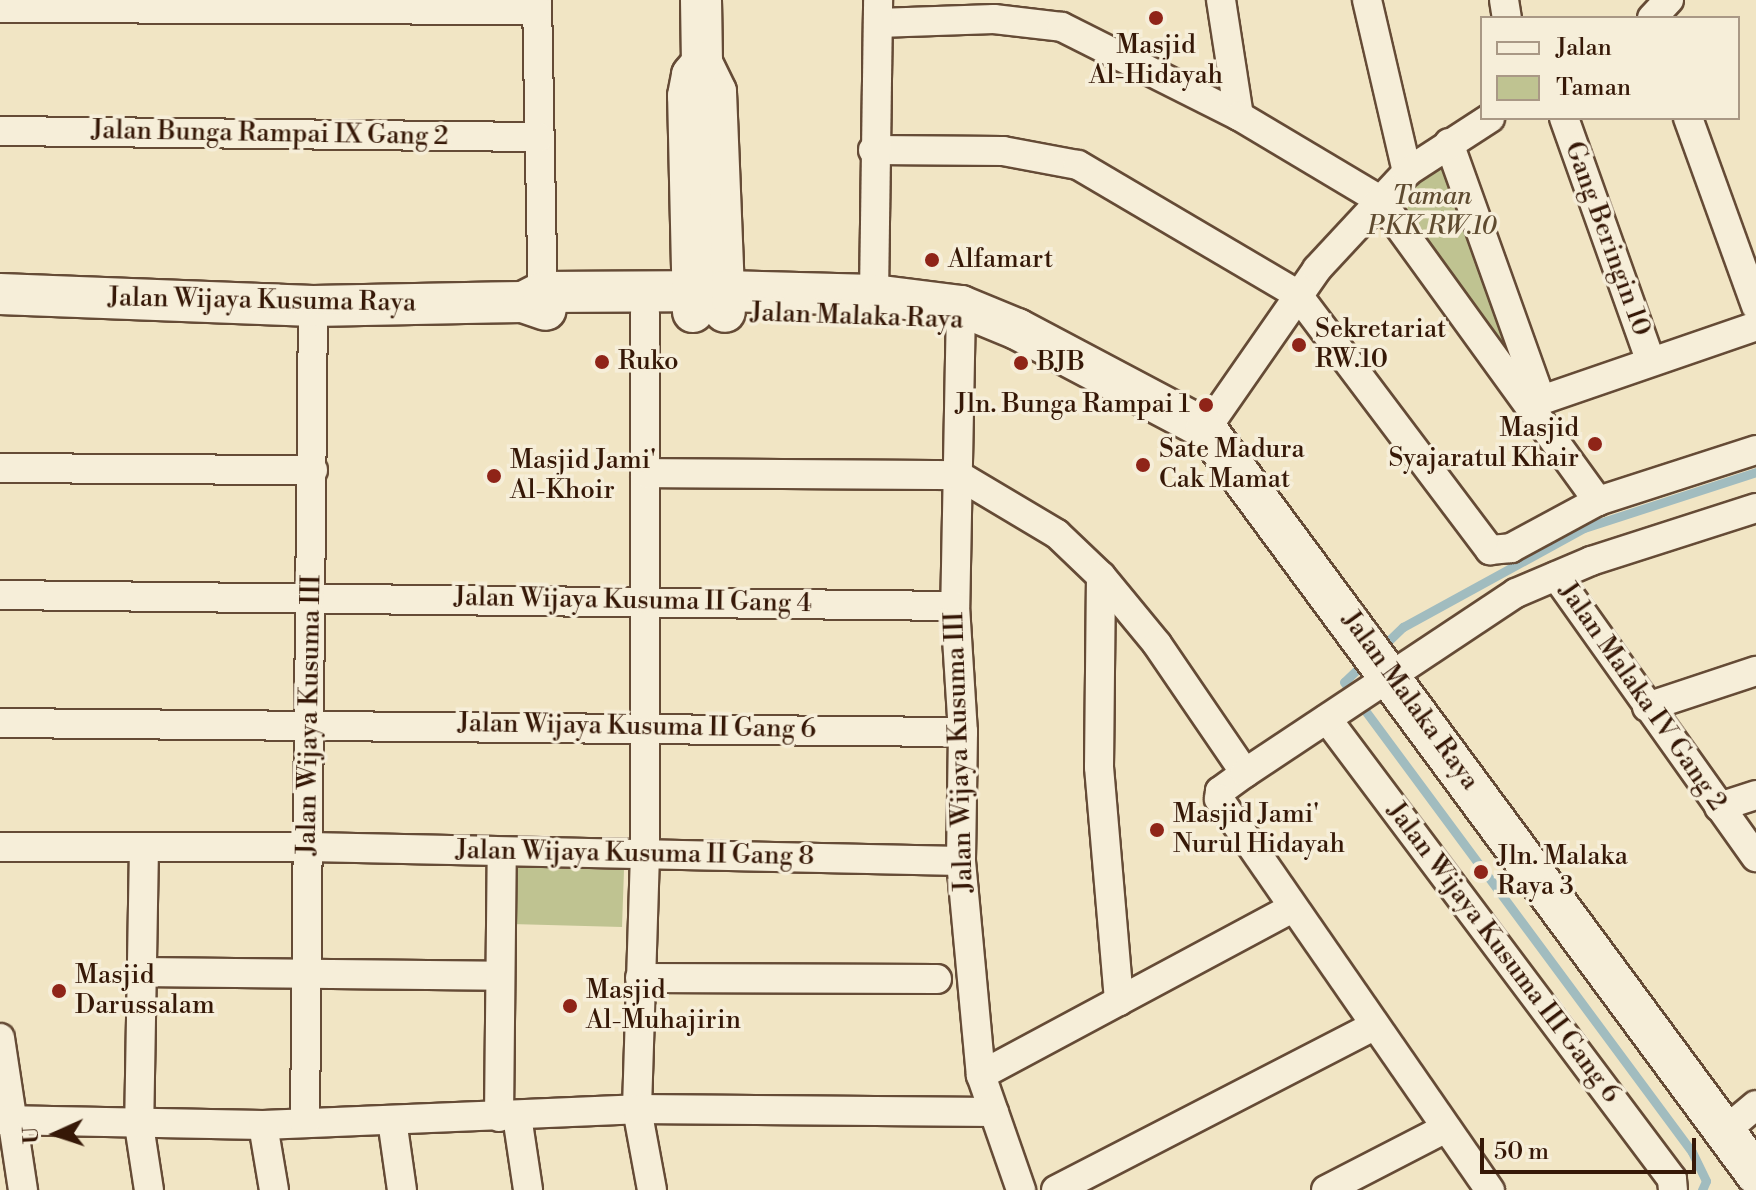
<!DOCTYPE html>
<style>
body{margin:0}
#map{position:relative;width:1756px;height:1190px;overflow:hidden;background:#f1e5c4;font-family:"Libre Bodoni",serif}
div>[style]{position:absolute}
.green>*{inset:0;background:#bfc391}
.stream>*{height:9px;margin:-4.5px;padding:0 4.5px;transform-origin:4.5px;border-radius:4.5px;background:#a1bcbf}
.roads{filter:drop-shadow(2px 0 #654b36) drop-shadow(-2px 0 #654b36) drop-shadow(0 2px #654b36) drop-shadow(0 -2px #654b36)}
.street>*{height:28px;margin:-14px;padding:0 14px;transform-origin:14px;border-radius:14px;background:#f6eed9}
.secondary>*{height:40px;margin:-20px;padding:0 20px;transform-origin:20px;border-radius:20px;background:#f6eed9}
.dots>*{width:22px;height:22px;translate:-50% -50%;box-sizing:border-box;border:4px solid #f6eed9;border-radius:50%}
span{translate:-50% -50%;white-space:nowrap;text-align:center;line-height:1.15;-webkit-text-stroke:7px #f6eed9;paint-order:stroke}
.poi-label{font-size:26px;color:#361807}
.left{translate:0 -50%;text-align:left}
.right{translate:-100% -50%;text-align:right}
.street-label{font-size:26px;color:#361807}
.park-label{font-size:26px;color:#5f4b30;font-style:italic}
.legend{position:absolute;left:1480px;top:16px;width:260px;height:104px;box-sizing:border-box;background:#f6eed9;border:2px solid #a99885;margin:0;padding:10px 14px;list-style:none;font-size:24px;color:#361807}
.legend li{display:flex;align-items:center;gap:16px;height:40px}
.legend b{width:40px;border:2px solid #a99885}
.north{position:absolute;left:16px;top:1094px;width:80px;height:80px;-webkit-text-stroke:6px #f6eed9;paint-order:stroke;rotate:267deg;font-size:22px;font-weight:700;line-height:32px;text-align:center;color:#361807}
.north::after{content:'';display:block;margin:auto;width:28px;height:36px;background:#361807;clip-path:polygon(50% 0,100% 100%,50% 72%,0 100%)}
.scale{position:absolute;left:1480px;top:1138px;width:216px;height:36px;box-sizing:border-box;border:4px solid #361807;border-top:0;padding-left:10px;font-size:24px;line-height:28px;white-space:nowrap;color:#361807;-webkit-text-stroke:6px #f6eed9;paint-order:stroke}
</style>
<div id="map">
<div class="green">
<div style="clip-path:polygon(1444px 158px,1523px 378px,1393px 208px)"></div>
<div style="clip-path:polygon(512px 867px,624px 870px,622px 927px,511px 924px)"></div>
</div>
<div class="stream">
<div style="left:1380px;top:649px;width:32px;rotate:-44deg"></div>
<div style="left:1403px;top:627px;width:206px;rotate:-28.7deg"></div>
<div style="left:1584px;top:528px;width:181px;rotate:-18deg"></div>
<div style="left:1366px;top:661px;width:30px;rotate:136deg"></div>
<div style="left:1344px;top:682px;width:585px;rotate:53.48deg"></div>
<div style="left:1692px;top:1152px;width:32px;rotate:64deg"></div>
<div style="left:1706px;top:1181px;width:10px;rotate:114deg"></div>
</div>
<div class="roads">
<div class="street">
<div style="left:537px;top:0;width:309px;rotate:88.9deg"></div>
<div style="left:1221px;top:0;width:117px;rotate:81.2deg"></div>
<div style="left:1367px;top:0;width:177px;rotate:76.9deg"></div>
<div style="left:1504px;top:0;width:18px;rotate:81deg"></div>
<div style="left:0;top:8px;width:537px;rotate:0.21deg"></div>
<div style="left:1652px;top:18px;width:25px;rotate:-47deg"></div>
<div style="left:878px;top:23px;width:116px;rotate:-2deg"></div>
<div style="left:994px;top:19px;width:68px;rotate:6.7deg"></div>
<div style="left:1062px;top:27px;width:198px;rotate:26.7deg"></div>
<div style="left:1239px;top:116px;width:164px;rotate:30.8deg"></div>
<div style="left:1380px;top:200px;width:372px;rotate:54.1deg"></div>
<div style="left:1564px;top:118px;width:257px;rotate:70.4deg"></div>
<div style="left:1688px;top:118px;width:200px;rotate:70.1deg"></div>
<div style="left:0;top:131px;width:539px;rotate:0.64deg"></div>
<div style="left:1449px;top:143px;width:273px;rotate:70.3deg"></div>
<div style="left:873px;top:150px;width:130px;rotate:0.4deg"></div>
<div style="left:1003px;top:151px;width:76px;rotate:10.6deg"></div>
<div style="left:1078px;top:165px;width:254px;rotate:30.5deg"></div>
<div style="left:1297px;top:294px;width:321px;rotate:53deg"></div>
<div style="left:1490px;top:550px;width:21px;rotate:-5deg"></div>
<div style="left:1511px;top:548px;width:99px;rotate:-28.4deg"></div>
<div style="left:1598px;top:501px;width:166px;rotate:-17.9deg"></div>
<div style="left:874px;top:295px;width:295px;rotate:-89.2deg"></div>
<div style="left:961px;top:306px;width:300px;rotate:91.1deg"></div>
<div style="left:955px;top:606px;width:126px;rotate:86.4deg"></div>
<div style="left:963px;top:732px;width:129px;rotate:90.9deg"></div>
<div style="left:961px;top:861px;width:215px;rotate:84.7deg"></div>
<div style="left:981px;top:1075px;width:122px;rotate:70.8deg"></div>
<div style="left:645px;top:313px;width:541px;rotate:90deg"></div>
<div style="left:645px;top:854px;width:255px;rotate:91.8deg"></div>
<div style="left:637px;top:1109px;width:82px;rotate:79.5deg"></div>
<div style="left:1530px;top:404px;width:239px;rotate:-19deg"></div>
<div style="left:1206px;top:429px;width:195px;rotate:-55.2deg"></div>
<div style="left:1317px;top:269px;width:132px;rotate:-47.1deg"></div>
<div style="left:1407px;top:172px;width:99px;rotate:-33deg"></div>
<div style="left:0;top:468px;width:313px;rotate:0.4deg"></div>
<div style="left:645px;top:473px;width:313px;rotate:0.4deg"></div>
<div style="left:958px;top:475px;width:115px;rotate:30.8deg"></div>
<div style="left:1057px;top:534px;width:61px;rotate:43.7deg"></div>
<div style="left:1101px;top:576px;width:88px;rotate:50.5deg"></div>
<div style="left:1157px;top:644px;width:156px;rotate:55.7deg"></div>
<div style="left:1245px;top:773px;width:31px;rotate:144deg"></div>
<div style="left:1220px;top:791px;width:8px;rotate:97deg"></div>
<div style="left:1219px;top:799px;width:476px;rotate:55.3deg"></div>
<div style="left:1101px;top:576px;width:191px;rotate:90.6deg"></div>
<div style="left:1099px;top:767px;width:235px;rotate:85.1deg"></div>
<div style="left:1556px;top:576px;width:345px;rotate:54.6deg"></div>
<div style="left:0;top:595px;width:955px;rotate:0.66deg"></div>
<div style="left:1647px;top:707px;width:115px;rotate:-18.3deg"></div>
<div style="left:1327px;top:719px;width:575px;rotate:53.13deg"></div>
<div style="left:1672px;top:1179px;width:11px;rotate:85deg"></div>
<div style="left:0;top:723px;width:963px;rotate:0.54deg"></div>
<div style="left:1245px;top:773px;width:325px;rotate:-33.6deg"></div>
<div style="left:1516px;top:593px;width:82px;rotate:-23.1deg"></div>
<div style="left:1591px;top:561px;width:173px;rotate:-17.8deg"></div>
<div style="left:1719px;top:807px;width:39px;rotate:-18deg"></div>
<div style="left:0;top:847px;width:309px"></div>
<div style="left:309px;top:847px;width:652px;rotate:1.23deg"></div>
<div style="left:144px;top:847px;width:278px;rotate:91deg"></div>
<div style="left:139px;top:1125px;width:66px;rotate:81.3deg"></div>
<div style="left:139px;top:972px;width:361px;rotate:0.6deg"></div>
<div style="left:640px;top:978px;width:297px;rotate:0.2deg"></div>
<div style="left:0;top:1038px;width:154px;rotate:81.4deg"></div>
<div style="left:981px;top:1075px;width:353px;rotate:-28.2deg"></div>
<div style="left:517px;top:1116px;width:75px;rotate:81.5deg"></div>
<div style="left:499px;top:1117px;width:265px;rotate:-89.4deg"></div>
<div style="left:0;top:1120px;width:263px;rotate:1.1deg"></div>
<div style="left:263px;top:1125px;width:374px;rotate:-2.4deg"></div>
<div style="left:637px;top:1109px;width:357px;rotate:0.5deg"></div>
<div style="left:392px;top:1120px;width:71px;rotate:81.9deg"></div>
<div style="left:305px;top:1123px;width:817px;rotate:-89.44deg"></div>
<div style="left:263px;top:1125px;width:66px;rotate:80.4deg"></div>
<div style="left:1725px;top:1131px;width:40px;rotate:-40deg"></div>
<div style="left:1056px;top:1190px;width:359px;rotate:-27.3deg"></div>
<div style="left:1326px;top:1190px;width:135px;rotate:-27.3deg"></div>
</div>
<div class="secondary">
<div style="left:701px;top:0;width:63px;rotate:89.1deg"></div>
<div style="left:702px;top:63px;width:32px;rotate:64deg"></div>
<div style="left:716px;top:92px;width:220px;rotate:87.7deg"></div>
<div style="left:0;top:294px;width:313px;rotate:2.2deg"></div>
<div style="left:313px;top:306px;width:210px;rotate:-1.1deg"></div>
<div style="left:523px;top:302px;width:24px;rotate:19deg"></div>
<div style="left:523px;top:302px;width:22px;rotate:-27deg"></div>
<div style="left:543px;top:292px;width:181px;rotate:-0.3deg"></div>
<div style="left:724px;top:291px;width:150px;rotate:1.5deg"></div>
<div style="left:874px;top:295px;width:88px;rotate:7.2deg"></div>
<div style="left:961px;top:306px;width:61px;rotate:22.3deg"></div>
<div style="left:1017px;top:329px;width:214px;rotate:27.9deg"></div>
<div style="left:1206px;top:429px;width:926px;rotate:53.56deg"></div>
<div style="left:693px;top:312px;width:216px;rotate:-91.3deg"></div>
<div style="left:688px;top:96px;width:21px;rotate:-79deg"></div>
<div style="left:692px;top:75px;width:16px;rotate:-50deg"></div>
</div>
</div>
<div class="dots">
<div style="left:1156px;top:18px;background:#8f2418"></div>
<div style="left:932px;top:260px;background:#8f2418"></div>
<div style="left:1299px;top:345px;background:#8f2418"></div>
<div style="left:602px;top:362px;background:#8f2418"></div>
<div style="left:1021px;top:363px;background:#8f2418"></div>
<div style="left:1206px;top:405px;background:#8f2418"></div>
<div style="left:1595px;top:444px;background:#8f2418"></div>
<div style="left:1143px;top:465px;background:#8f2418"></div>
<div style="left:494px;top:476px;background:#8f2418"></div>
<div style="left:1157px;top:830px;background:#8f2418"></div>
<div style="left:1481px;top:872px;background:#8f2418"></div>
<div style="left:59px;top:991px;background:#8f2418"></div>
<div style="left:570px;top:1006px;background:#8f2418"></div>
</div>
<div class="poi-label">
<span style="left:1156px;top:61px">Masjid<br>Al-Hidayah</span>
<span class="left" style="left:948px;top:260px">Alfamart</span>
<span class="left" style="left:1315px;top:345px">Sekretariat<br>RW.10</span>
<span class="left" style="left:618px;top:362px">Ruko</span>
<span class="left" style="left:1037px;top:363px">BJB</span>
<span class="right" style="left:1190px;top:405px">Jln. Bunga Rampai 1</span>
<span class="right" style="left:1579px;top:444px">Masjid<br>Syajaratul Khair</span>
<span class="left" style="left:1159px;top:465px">Sate Madura<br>Cak Mamat</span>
<span class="left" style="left:510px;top:476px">Masjid Jami'<br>Al-Khoir</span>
<span class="left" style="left:1173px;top:830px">Masjid Jami'<br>Nurul Hidayah</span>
<span class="left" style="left:1497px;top:872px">Jln. Malaka<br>Raya 3</span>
<span class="left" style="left:75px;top:991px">Masjid<br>Darussalam</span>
<span class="left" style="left:586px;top:1006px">Masjid<br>Al-Muhajirin</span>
</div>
<div class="street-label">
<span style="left:270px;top:134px;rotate:1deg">Jalan Bunga Rampai IX Gang 2</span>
<span style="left:1607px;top:239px;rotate:70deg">Gang Beringin 10</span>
<span style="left:262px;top:301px;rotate:1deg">Jalan Wijaya Kusuma Raya</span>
<span style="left:857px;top:317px;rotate:2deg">Jalan Malaka Raya</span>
<span style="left:633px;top:601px;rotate:1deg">Jalan Wijaya Kusuma II Gang 4</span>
<span style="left:1642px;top:697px;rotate:55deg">Jalan Malaka IV Gang 2</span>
<span style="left:1410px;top:701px;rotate:54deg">Jalan Malaka Raya</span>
<span style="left:310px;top:715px;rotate:-89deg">Jalan Wijaya Kusuma III</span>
<span style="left:637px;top:727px;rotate:1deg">Jalan Wijaya Kusuma II Gang 6</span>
<span style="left:960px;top:752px;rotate:-92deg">Jalan Wijaya Kusuma III</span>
<span style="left:635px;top:854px;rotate:1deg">Jalan Wijaya Kusuma II Gang 8</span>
<span style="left:1503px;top:953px;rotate:53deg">Jalan Wijaya Kusuma III Gang 6</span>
</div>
<div class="park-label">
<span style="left:1432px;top:212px">Taman<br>PKK RW.10</span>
</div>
<ul class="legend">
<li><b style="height:10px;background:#f6eed9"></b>Jalan</li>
<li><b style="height:22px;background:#bfc391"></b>Taman</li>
</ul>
<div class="north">U</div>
<div class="scale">50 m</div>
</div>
